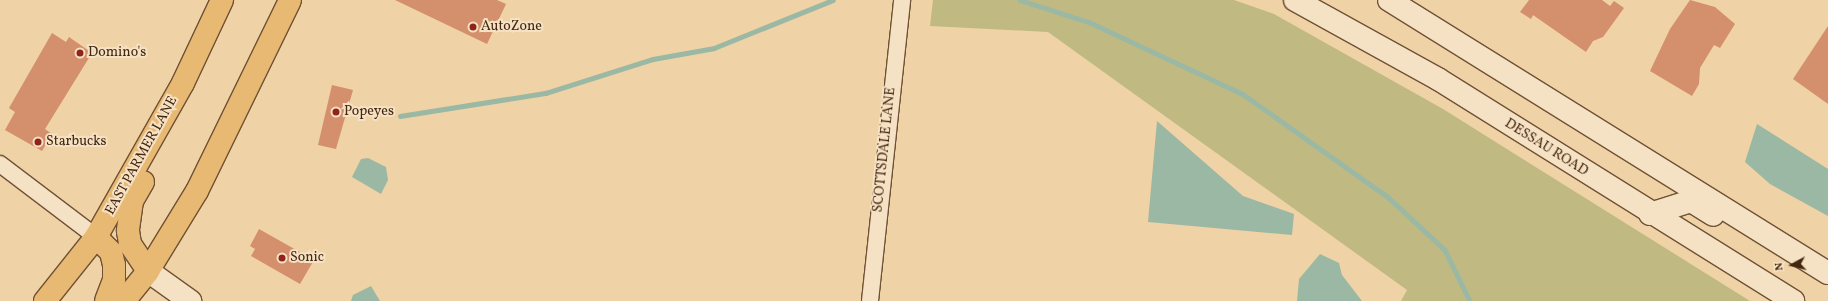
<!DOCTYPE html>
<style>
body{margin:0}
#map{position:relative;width:1828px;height:301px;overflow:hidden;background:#efd2a5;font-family:Vollkorn,serif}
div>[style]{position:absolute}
.green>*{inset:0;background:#c0ba82}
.water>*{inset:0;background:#9ab8a4}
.stream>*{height:4.5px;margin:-2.25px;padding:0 2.25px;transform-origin:2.25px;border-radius:2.25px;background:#9ab8a4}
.building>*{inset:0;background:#d48f6d}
.roads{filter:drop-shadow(1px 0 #705135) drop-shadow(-1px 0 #705135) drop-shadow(0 1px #705135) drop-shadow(0 -1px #705135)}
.street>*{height:16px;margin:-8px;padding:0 8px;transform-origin:8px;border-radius:8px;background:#f5e2c4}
.secondary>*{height:22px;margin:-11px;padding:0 11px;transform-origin:11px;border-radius:11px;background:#f5e2c4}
.primary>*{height:22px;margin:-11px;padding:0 11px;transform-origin:11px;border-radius:11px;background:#e8b972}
.dots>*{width:11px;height:11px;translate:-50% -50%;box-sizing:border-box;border:2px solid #f5e2c4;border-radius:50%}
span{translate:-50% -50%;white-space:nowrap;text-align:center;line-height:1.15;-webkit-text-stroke:4px #f5e2c4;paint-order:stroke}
.poi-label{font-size:14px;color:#452610}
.left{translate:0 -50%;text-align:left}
.street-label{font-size:14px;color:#452610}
.north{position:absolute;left:1772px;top:245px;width:40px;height:40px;-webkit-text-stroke:3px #f5e2c4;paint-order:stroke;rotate:263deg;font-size:11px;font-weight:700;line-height:16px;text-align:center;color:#452610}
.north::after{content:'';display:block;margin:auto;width:14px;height:18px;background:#452610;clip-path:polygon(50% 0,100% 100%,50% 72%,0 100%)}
</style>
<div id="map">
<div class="green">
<div style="clip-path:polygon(933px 0,1234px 0,1274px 14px,1443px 109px,1750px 301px,1401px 301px,1407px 290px,1048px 32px,930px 26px)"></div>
</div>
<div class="water">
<div style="clip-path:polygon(1157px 121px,1243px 196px,1294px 214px,1292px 235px,1148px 222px)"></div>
<div style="clip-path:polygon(1757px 124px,1828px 169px,1828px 216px,1770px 184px,1745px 162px)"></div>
<div style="clip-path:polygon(368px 158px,386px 167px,388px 180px,381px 194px,352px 177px,361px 159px)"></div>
<div style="clip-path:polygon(1320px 254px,1339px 263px,1342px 275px,1362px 301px,1297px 301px,1299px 279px)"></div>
<div style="clip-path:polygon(371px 286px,380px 301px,351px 301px,353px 295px)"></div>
</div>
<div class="stream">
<div style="left:1020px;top:0;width:72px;rotate:17.7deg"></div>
<div style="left:1089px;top:22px;width:170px;rotate:25.1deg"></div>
<div style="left:1243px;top:94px;width:178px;rotate:35.4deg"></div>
<div style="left:1388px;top:197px;width:78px;rotate:42.9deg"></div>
<div style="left:1445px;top:250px;width:57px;rotate:63.9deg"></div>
<div style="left:400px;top:116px;width:148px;rotate:-9deg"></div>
<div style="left:546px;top:93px;width:112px;rotate:-17.6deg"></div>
<div style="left:653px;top:59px;width:62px;rotate:-10.2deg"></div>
<div style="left:714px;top:48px;width:128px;rotate:-22deg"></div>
</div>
<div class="building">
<div style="clip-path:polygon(395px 0,497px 0,506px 4px,487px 44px)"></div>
<div style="clip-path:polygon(1529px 0,1602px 0,1610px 6px,1614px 1px,1624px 8px,1603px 37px,1593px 41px,1586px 52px,1533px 15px,1531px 19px,1520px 12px)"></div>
<div style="clip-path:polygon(1690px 0,1715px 7px,1735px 24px,1720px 48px,1714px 45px,1700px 68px,1699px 84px,1692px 96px,1650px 71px,1670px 29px)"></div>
<div style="clip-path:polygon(1828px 26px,1828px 104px,1793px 79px)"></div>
<div style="clip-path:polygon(52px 33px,66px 42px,69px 37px,92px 53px,45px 129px,52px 134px,42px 151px,5px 130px,15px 112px,9px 108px)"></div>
<div style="clip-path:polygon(332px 85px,353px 90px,336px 149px,318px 145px)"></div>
<div style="clip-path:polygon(259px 229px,314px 260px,300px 284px,251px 256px,255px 249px,250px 246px)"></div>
</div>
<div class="roads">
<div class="street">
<div style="left:0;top:164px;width:121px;rotate:37.2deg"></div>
<div style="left:870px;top:301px;width:303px;rotate:-83.9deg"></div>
</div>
<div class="secondary">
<div style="left:1295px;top:0;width:163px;rotate:28.9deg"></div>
<div style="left:1438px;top:79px;width:419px;rotate:32deg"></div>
<div style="left:1389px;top:0;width:517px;rotate:31.88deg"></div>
<div style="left:1650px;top:214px;width:43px;rotate:-17.6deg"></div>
<div style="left:1691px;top:201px;width:26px;rotate:32deg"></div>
<div style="left:148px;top:271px;width:52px;rotate:35.5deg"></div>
</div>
<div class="primary">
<div style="left:143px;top:182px;width:22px;rotate:120deg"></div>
<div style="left:132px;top:201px;width:30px;rotate:98deg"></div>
<div style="left:128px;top:231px;width:13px;rotate:81deg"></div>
<div style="left:130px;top:244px;width:32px;rotate:56deg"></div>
<div style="left:96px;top:237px;width:21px;rotate:45deg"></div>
<div style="left:111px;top:252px;width:13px;rotate:77deg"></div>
<div style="left:114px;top:265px;width:15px;rotate:90deg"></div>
<div style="left:114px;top:280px;width:22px;rotate:111deg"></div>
<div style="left:45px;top:301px;width:82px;rotate:-51.4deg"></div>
<div style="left:96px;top:237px;width:177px;rotate:-60.5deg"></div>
<div style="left:183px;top:83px;width:92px;rotate:-64.8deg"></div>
<div style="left:124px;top:301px;width:38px;rotate:-51deg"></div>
<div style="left:148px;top:271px;width:94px;rotate:-58.5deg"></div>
<div style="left:197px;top:191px;width:212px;rotate:-64deg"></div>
</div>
</div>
<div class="dots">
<div style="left:473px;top:27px;background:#8f2418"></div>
<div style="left:80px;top:53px;background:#8f2418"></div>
<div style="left:336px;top:112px;background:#8f2418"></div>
<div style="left:38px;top:142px;background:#8f2418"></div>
<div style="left:282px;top:258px;background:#8f2418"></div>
</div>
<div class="poi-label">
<span class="left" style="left:481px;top:27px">AutoZone</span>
<span class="left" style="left:88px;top:53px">Domino's</span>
<span class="left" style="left:344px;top:112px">Popeyes</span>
<span class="left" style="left:46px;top:142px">Starbucks</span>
<span class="left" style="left:290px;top:258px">Sonic</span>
</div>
<div class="street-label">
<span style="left:1546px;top:148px;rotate:32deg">DESSAU ROAD</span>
<span style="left:885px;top:150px;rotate:-84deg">SCOTTSDALE LANE</span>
<span style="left:142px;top:156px;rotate:-61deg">EAST PARMER LANE</span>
</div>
<div class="north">N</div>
</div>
